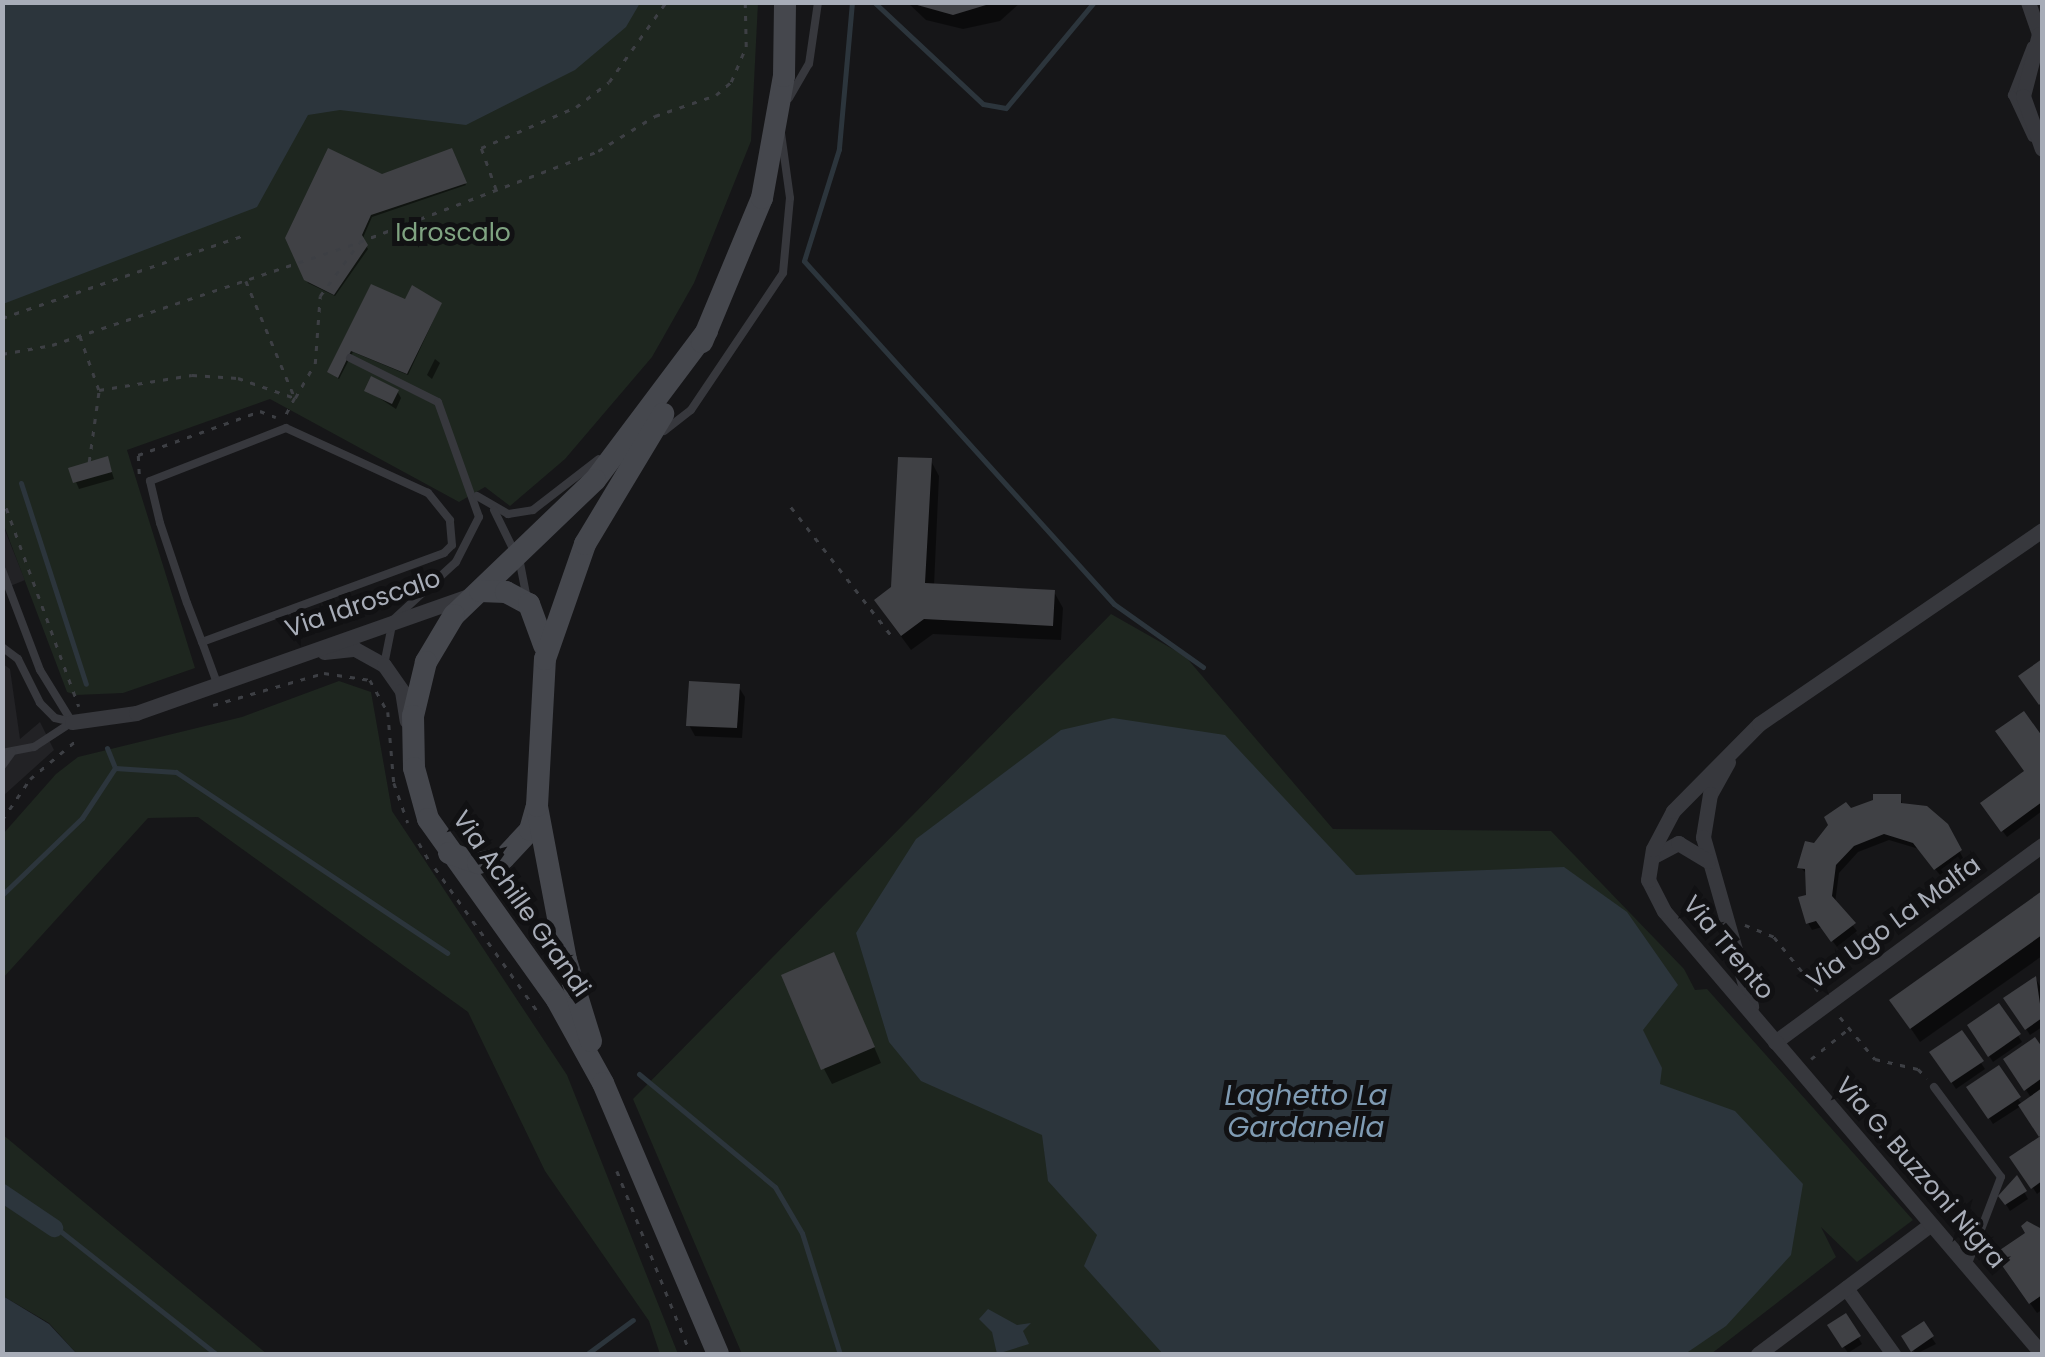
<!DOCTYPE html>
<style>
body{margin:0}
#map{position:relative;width:2045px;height:1357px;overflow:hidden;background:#161618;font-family:Poppins,sans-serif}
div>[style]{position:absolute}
.built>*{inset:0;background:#222225}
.green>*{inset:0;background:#1e261f}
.water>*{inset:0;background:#2c353c}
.shadow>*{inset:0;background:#0007}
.stream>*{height:5px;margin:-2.5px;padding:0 2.5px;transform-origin:2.5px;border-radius:2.5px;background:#2c353c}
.canal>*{height:18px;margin:-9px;padding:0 9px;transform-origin:9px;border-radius:9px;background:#2c353c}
.building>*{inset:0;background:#404145}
.path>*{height:2.5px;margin-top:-1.25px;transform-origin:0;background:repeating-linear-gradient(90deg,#3d3f44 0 5px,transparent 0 13px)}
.service>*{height:8px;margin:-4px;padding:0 4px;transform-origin:4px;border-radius:4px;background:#37383d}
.minor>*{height:15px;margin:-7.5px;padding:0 7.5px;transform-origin:7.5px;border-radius:7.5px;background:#37383d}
.secondary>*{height:22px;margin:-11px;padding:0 11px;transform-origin:11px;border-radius:11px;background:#45474d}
span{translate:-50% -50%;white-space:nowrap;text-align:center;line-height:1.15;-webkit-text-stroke:10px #111113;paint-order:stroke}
.park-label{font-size:25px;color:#7fa381}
.street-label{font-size:25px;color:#a8adb8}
.water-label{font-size:28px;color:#7f9bb3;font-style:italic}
.frame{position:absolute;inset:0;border:5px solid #a8adb8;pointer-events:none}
</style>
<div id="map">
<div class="built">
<div style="clip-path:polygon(2px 523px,25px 580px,3px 589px,2px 589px)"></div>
<div style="clip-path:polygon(3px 664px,10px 669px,20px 739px,40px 722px,54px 750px,3px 796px)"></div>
</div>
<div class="green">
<div style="clip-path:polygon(2px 3px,758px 3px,751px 141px,694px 283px,652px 357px,565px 459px,510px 506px,485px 487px,459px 502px,270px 399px,127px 450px,195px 668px,123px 693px,76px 695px,67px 692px,3px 523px)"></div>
<div style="clip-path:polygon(1111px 614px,1185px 656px,1333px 829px,1551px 831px,1684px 969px,1695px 990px,1707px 989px,1913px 1220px,1857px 1262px,1821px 1227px,1836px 1257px,1711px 1354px,742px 1354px,633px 1099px)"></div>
<div style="clip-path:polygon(339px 681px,371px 692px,392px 811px,567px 1075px,678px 1354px,660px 1354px,649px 1321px,545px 1171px,468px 1012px,198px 817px,148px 818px,3px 978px,3px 834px,56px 774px,78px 757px,242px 717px)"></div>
<div style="clip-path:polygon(2px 1134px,267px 1354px,77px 1354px,49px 1323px,3px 1296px)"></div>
</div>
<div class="water">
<div style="clip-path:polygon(2px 3px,3px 2px,640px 3px,626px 27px,575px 70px,466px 125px,340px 110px,308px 115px,257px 207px,3px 304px)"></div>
<div style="clip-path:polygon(1113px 718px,1225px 735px,1356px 875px,1564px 867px,1627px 912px,1678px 985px,1643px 1030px,1662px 1068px,1660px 1084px,1735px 1111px,1803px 1184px,1791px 1255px,1726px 1326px,1685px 1354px,1163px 1354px,1084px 1266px,1097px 1235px,1048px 1181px,1042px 1135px,921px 1081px,889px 1042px,856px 933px,916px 839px,1061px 730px)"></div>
<div style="clip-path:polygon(3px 1296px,49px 1324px,77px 1354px,3px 1354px)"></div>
<div style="clip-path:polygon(988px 1309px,1017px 1325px,1031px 1323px,1023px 1331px,1029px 1344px,997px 1354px,992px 1332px,979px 1319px)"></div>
</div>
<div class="shadow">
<div style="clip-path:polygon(907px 2px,1021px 2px,1000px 21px,963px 29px,926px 20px)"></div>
<div style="clip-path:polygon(450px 151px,466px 185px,372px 217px,362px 240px,368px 249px,335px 296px,308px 283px,287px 238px,382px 176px)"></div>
<div style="clip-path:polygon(372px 287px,407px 302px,413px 288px,441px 304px,408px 375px,353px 352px,339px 379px,330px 372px)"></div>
<div style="clip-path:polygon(435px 359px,440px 363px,432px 379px,427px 375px)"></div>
<div style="clip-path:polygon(367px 390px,397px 391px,401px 398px,396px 409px)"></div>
<div style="clip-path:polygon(931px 461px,939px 476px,934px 586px,1054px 592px,1063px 608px,1061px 640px,933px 634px,911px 650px,886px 616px,877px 601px,893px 589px)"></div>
<div style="clip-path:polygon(110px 466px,114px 479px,79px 489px,71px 470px)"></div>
<div style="clip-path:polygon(738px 686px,745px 697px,742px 738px,695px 736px,689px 725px)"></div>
<div style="clip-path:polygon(2023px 714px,2042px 741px,2042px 811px,2007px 837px,1987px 810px,2027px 772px)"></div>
<div style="clip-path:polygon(1900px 796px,1903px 806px,1946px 825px,1963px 858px,1940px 875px,1919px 849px,1889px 840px,1858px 852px,1839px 873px,1835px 903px,1857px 931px,1837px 947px,1822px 927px,1812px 930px,1808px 923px,1801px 899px,1808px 897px,1808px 875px,1800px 867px,1850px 811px)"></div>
<div style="clip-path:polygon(2042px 894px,2042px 956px,1920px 1042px,1892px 1001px)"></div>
<div style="clip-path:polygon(841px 970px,881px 1063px,832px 1084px,824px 1069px)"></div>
<div style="clip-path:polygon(2036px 979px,2042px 990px,2042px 1027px,2030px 1035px,2007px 999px)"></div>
<div style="clip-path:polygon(1999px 1006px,2022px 1042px,1993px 1062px,1970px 1026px)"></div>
<div style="clip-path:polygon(1961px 1033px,1985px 1069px,1956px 1089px,1933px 1053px)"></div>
<div style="clip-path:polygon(2035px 1040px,2042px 1052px,2042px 1190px,2037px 1194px,2013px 1158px,2042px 1138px,2021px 1106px,1993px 1124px,1970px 1088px,1999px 1069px,2022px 1105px,2032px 1099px,2006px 1060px)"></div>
<div style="clip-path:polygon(2017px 1179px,2028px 1199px,2010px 1211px,2001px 1196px)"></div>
<div style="clip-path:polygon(2035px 1229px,2042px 1232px,2042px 1310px,2037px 1313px,2006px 1270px)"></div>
<div style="clip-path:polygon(1845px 1316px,1862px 1344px,1848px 1353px,1830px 1326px)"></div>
<div style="clip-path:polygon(1923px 1325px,1936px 1344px,1916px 1354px,1904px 1337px)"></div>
</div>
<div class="stream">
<div style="left:852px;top:2px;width:148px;rotate:95.1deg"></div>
<div style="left:839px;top:149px;width:117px;rotate:107.4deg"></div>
<div style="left:804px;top:261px;width:462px;rotate:47.9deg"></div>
<div style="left:1114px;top:604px;width:109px;rotate:35.3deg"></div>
<div style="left:874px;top:2px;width:149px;rotate:43.1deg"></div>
<div style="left:983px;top:104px;width:23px;rotate:10deg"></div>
<div style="left:1006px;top:108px;width:138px;rotate:-50.3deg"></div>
<div style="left:21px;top:483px;width:211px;rotate:72.1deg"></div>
<div style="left:107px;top:748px;width:22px;rotate:68deg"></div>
<div style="left:115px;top:768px;width:61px;rotate:3.8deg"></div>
<div style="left:176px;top:772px;width:326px;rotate:33.7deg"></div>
<div style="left:2px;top:895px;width:111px;rotate:-43.9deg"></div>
<div style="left:82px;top:818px;width:60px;rotate:-56.6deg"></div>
<div style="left:639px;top:1074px;width:177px;rotate:39.7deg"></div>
<div style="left:775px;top:1187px;width:53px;rotate:59.6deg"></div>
<div style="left:802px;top:1233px;width:127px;rotate:72.6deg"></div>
<div style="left:2px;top:1185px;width:273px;rotate:38.3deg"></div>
<div style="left:587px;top:1354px;width:57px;rotate:-36.5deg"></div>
</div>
<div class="canal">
<div style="left:2px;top:1193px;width:63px;rotate:33.9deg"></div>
</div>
<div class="building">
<div style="clip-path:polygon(996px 2px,953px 15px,910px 3px,910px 2px)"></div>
<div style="clip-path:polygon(328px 148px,382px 174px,452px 148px,467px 183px,371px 215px,362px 235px,368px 245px,334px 295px,304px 280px,285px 238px)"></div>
<div style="clip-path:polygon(371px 284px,405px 299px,412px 285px,442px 303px,407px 374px,351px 351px,338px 378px,327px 372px)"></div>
<div style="clip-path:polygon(371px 376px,399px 390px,392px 404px,364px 391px)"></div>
<div style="clip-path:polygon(108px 456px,112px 472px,73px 483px,68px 468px)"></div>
<div style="clip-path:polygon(898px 457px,932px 458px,925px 583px,1055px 590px,1053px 626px,924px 619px,901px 636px,874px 600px,891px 587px)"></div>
<div style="clip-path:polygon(2042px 659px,2042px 702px,2039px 705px,2018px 676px)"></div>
<div style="clip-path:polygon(689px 681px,740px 684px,737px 728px,686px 726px)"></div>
<div style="clip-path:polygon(2024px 711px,2042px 736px,2042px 802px,2001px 832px,1980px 803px,2024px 771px,1995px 731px)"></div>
<div style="clip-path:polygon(1873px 794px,1901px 794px,1901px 803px,1927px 806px,1948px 824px,1962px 850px,1934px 870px,1913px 843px,1884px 834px,1854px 846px,1836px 865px,1832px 896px,1856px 923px,1831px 942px,1816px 921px,1806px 924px,1798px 897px,1806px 895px,1805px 869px,1797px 868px,1805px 841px,1814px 843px,1828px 825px,1824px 817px,1846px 802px,1851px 808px,1873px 800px)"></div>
<div style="clip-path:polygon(2042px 891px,2042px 935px,1910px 1029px,1889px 1000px)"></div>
<div style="clip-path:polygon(834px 952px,875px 1047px,821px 1070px,781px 975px)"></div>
<div style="clip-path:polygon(2036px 976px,2042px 1018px,2025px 1030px,2003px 998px)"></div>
<div style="clip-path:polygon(1999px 1003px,2021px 1034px,1988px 1057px,1967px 1025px)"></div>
<div style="clip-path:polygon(1962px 1030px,1984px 1061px,1951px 1083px,1929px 1052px)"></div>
<div style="clip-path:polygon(2035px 1037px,2042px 1047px,2042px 1078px,2024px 1091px,2003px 1059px)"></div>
<div style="clip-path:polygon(1999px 1065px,2021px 1097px,1988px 1119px,1966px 1087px)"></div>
<div style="clip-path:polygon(2042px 1088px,2042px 1134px,2039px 1137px,2018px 1105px)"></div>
<div style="clip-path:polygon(2042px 1135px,2042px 1181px,2031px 1189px,2009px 1157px)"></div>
<div style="clip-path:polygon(2017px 1175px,2027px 1191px,2005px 1205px,1998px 1196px)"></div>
<div style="clip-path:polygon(2027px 1221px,2042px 1229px,2042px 1295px,2029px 1304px,1994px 1254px,2025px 1233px,2021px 1226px)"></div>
<div style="clip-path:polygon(1846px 1313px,1861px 1336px,1842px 1348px,1827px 1325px)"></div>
<div style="clip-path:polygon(1924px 1321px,1934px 1336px,1911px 1352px,1901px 1336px)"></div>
</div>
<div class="path">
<div style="left:496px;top:190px;width:45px;rotate:-109.7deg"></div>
<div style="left:481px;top:148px;width:103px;rotate:-23.3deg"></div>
<div style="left:576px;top:107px;width:41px;rotate:-37.1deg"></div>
<div style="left:609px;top:82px;width:98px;rotate:-54.5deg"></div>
<div style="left:246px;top:281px;width:127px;rotate:67.3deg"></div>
<div style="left:295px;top:398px;width:19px;rotate:118deg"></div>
<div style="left:2px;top:318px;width:256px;rotate:-18.9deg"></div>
<div style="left:80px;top:336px;width:57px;rotate:70.6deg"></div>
<div style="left:99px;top:390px;width:94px;rotate:-9.2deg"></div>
<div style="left:192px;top:375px;width:46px;rotate:3.7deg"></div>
<div style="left:238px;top:378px;width:60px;rotate:19.3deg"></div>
<div style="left:295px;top:398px;width:39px;rotate:-60deg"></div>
<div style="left:315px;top:364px;width:68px;rotate:-85.8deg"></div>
<div style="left:320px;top:296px;width:66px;rotate:-53.7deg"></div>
<div style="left:2px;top:354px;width:51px;rotate:-10.2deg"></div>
<div style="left:52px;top:345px;width:324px;rotate:-18.5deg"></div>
<div style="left:359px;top:242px;width:256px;rotate:-20.8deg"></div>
<div style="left:598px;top:151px;width:67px;rotate:-31.6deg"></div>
<div style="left:655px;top:116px;width:65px;rotate:-19deg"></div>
<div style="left:716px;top:95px;width:20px;rotate:-41deg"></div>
<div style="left:731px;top:82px;width:38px;rotate:-67deg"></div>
<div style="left:746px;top:47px;width:45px;rotate:-91.3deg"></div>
<div style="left:89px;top:462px;width:73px;rotate:-82.1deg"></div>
<div style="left:139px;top:474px;width:19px;rotate:-93deg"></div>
<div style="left:138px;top:455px;width:130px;rotate:-19.8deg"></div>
<div style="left:260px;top:411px;width:17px;rotate:21deg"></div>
<div style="left:2px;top:496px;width:224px;rotate:69.9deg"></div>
<div style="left:791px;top:507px;width:167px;rotate:52deg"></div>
<div style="left:213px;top:705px;width:116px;rotate:-16.1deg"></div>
<div style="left:324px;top:673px;width:47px;rotate:8.7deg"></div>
<div style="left:370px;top:680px;width:37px;rotate:61deg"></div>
<div style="left:388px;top:712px;width:71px;rotate:85.2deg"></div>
<div style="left:394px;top:783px;width:42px;rotate:70.7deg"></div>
<div style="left:2px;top:820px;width:50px;rotate:-55.7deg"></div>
<div style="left:30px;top:779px;width:64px;rotate:-39.9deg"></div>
<div style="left:419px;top:843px;width:22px;rotate:60deg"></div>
<div style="left:435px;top:868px;width:182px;rotate:54.4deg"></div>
<div style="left:1745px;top:925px;width:31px;rotate:22deg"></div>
<div style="left:1774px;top:937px;width:71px;rotate:50.7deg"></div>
<div style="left:1840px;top:1017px;width:55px;rotate:50.2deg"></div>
<div style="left:1875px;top:1059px;width:44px;rotate:13.1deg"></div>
<div style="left:1918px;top:1069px;width:13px;rotate:45deg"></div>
<div style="left:1811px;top:1059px;width:46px;rotate:-38.9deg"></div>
<div style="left:617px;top:1171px;width:197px;rotate:68deg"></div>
</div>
<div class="service">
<div style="left:2031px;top:46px;width:53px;rotate:111.2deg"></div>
<div style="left:2012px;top:95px;width:47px;rotate:65.1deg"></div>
<div style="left:789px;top:98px;width:39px;rotate:-60deg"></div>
<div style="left:809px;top:64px;width:63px;rotate:-81.7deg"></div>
<div style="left:350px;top:358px;width:98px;rotate:26.6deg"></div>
<div style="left:438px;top:402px;width:122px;rotate:70.4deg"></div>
<div style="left:479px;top:517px;width:51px;rotate:117.1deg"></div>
<div style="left:456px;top:562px;width:86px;rotate:137.4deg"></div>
<div style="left:393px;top:620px;width:46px;rotate:101.3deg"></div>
<div style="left:664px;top:431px;width:34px;rotate:-38deg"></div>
<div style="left:691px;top:410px;width:165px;rotate:-56.1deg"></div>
<div style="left:783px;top:273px;width:75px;rotate:-84.7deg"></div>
<div style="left:790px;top:198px;width:66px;rotate:-97.9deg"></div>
<div style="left:477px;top:496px;width:36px;rotate:30deg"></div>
<div style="left:508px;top:514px;width:25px;rotate:-9deg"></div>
<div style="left:533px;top:510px;width:83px;rotate:-37.7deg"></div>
<div style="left:494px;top:510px;width:59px;rotate:63.9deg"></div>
<div style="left:520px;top:563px;width:33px;rotate:79deg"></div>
<div style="left:2px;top:570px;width:107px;rotate:69.2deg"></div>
<div style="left:40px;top:670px;width:61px;rotate:58.4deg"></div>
<div style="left:202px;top:642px;width:258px;rotate:-20.2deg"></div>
<div style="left:444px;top:553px;width:11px;rotate:-45deg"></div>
<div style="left:452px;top:545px;width:25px;rotate:-95deg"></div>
<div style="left:450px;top:520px;width:35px;rotate:-129deg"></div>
<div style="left:428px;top:493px;width:156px;rotate:-155.4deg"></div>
<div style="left:286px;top:428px;width:146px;rotate:158.7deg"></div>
<div style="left:150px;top:481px;width:43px;rotate:76.6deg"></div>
<div style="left:160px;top:523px;width:84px;rotate:71.4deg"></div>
<div style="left:187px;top:603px;width:42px;rotate:69deg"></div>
<div style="left:202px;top:642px;width:44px;rotate:69.9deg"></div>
<div style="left:2px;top:647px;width:20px;rotate:37deg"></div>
<div style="left:18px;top:659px;width:49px;rotate:63.4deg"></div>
<div style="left:40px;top:703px;width:21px;rotate:45deg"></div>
<div style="left:55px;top:718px;width:17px;rotate:13deg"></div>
<div style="left:2px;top:753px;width:33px;rotate:-11deg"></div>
<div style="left:34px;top:747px;width:45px;rotate:-33.3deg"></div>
<div style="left:2px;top:766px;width:17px;rotate:-54deg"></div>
<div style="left:1934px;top:1087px;width:112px;rotate:53.3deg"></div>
<div style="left:2001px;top:1177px;width:95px;rotate:110.9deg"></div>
</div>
<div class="minor">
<div style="left:2028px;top:2px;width:34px;rotate:71deg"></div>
<div style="left:2039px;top:34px;width:64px;rotate:104.5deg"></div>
<div style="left:2023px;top:96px;width:56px;rotate:70.3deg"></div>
<div style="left:324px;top:652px;width:31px;rotate:-6deg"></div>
<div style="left:355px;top:649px;width:33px;rotate:29deg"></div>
<div style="left:384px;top:665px;width:32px;rotate:55deg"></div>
<div style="left:402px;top:691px;width:30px;rotate:81deg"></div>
<div style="left:72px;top:722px;width:65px;rotate:-8deg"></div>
<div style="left:136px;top:713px;width:356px;rotate:-19.4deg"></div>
<div style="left:1728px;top:762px;width:37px;rotate:119deg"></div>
<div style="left:1710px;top:794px;width:44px;rotate:99.2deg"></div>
<div style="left:1703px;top:837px;width:176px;rotate:74.1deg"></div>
<div style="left:1652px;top:857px;width:30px;rotate:-28deg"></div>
<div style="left:1678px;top:843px;width:35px;rotate:31deg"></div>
<div style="left:1775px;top:1042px;width:332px;rotate:-36.4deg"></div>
<div style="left:1846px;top:1288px;width:81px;rotate:54.5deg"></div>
<div style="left:1758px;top:1354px;width:216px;rotate:-36.9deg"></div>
<div style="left:2042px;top:1354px;width:582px;rotate:-130.47deg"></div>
<div style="left:1664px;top:911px;width:35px;rotate:-117deg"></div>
<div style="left:1648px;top:880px;width:31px;rotate:-81deg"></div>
<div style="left:1653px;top:849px;width:43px;rotate:-62.2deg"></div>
<div style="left:1673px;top:811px;width:122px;rotate:-45.3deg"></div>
<div style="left:1759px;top:724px;width:343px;rotate:-34.4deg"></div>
</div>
<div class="secondary">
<div style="left:707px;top:331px;width:186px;rotate:126.9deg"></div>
<div style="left:595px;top:480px;width:195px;rotate:136.2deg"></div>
<div style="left:454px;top:615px;width:55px;rotate:120.8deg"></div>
<div style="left:426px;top:662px;width:56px;rotate:103.5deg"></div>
<div style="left:413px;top:716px;width:52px;rotate:88.9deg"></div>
<div style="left:414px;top:768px;width:53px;rotate:74.6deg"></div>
<div style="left:428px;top:819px;width:222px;rotate:54.5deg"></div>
<div style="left:557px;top:1000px;width:95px;rotate:61deg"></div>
<div style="left:603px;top:1083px;width:294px;rotate:67deg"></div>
<div style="left:702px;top:342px;width:156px;rotate:-67.4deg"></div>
<div style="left:762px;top:198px;width:124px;rotate:-79.8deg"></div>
<div style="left:784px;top:76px;width:74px;rotate:-89.2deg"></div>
<div style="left:480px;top:591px;width:26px;rotate:2deg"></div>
<div style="left:506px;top:592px;width:26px;rotate:28deg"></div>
<div style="left:529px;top:604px;width:44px;rotate:69.9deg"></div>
<div style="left:449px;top:853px;width:31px;rotate:19deg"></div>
<div style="left:478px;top:863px;width:26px;rotate:-11deg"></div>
<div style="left:504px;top:858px;width:38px;rotate:-47deg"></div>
<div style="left:530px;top:830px;width:22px;rotate:-74deg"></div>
<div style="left:591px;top:1041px;width:85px;rotate:-107.2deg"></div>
<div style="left:566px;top:960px;width:157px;rotate:-100.7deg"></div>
<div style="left:537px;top:806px;width:147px;rotate:-86.9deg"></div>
<div style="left:545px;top:659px;width:122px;rotate:-70.8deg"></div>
<div style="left:585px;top:544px;width:152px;rotate:-59deg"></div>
</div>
<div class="park-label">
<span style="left:453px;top:233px">Idroscalo</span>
</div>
<div class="street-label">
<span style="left:363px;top:604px;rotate:-19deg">Via Idroscalo</span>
<span style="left:521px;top:904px;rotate:55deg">Via Achille Grandi</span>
<span style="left:1894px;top:923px;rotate:-36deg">Via Ugo La Malfa</span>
<span style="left:1728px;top:948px;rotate:50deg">Via Trento</span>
<span style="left:1920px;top:1173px;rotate:49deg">Via G. Buzzoni Nigra</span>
</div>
<div class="water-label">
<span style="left:1306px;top:1112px">Laghetto La<br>Gardanella</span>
</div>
<div class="frame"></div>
</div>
